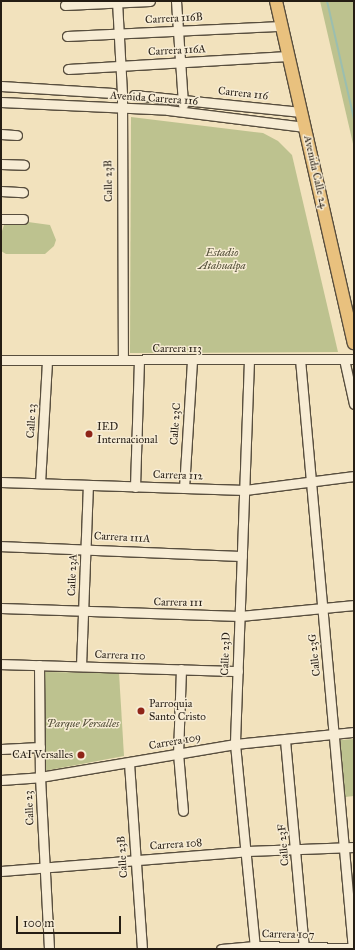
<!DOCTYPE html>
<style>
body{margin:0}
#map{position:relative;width:355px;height:950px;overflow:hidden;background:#f2e2bd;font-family:"IM FELL Great Primer",serif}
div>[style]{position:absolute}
.green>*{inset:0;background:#bdc28f}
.stream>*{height:2px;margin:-1px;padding:0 1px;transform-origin:1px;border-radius:1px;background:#9bbeaf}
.roads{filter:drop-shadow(1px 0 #584e3e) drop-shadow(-1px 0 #584e3e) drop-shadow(0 1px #584e3e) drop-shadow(0 -1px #584e3e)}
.minor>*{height:9px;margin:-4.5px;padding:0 4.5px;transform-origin:4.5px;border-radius:4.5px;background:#f7ecd4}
.major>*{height:12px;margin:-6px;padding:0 6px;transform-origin:6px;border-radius:6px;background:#e9c17e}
.dots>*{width:11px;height:11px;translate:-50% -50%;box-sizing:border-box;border:2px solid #f7ecd4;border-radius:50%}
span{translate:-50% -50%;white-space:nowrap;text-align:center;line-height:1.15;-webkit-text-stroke:3px #f7ecd4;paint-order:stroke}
.street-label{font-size:11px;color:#251d14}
.park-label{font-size:11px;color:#534f39;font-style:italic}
.poi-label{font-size:11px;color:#251d14}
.left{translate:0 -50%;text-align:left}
.right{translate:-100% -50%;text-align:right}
.frame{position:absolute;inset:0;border:2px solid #251d14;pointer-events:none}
.scale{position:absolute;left:16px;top:916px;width:105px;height:18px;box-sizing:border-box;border:2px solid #251d14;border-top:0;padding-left:5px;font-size:12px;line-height:14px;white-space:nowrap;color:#251d14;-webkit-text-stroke:3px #f7ecd4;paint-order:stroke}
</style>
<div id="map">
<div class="green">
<div style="clip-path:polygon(320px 1px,354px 1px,354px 148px)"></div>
<div style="clip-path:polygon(131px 117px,263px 133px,278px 141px,292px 155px,338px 352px,130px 353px)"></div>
<div style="clip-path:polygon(6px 219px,50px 225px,56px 240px,54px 246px,45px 254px,6px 254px,1px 251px,1px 234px)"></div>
<div style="clip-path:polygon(43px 672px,119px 673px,124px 756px,44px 771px)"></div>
<div style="clip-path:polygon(354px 739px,354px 796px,345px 797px,340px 740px)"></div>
</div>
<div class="stream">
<div style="left:327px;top:1px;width:121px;rotate:77.1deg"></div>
</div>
<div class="roads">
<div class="minor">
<div style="left:117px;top:1px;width:93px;rotate:86.9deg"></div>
<div style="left:122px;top:94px;width:266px;rotate:89.8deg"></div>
<div style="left:176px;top:1px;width:104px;rotate:86.1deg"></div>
<div style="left:65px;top:5px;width:85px;rotate:-2.7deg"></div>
<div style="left:67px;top:36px;width:215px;rotate:-2.7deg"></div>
<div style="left:68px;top:69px;width:220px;rotate:-3.4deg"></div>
<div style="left:1px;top:86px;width:112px;rotate:3.6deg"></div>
<div style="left:134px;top:95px;width:168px;rotate:5.8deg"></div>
<div style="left:1px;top:102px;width:167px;rotate:2.7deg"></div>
<div style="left:168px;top:110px;width:138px;rotate:7.1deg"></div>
<div style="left:1px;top:134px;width:16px;rotate:4deg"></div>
<div style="left:1px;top:164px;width:23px;rotate:2deg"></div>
<div style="left:1px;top:191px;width:22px;rotate:3deg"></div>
<div style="left:1px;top:219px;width:22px"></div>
<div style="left:300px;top:359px;width:592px;rotate:84.87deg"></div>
<div style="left:344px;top:359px;width:46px;rotate:77.5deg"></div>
<div style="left:1px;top:360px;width:353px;rotate:-0.2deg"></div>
<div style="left:249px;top:360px;width:384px;rotate:92.1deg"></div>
<div style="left:235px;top:744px;width:206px;rotate:84.4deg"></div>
<div style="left:1px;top:482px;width:244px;rotate:1.9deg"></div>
<div style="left:245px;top:490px;width:110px;rotate:-7.3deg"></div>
<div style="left:40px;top:483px;width:123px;rotate:-86.7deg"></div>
<div style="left:135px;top:487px;width:127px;rotate:-88.2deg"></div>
<div style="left:184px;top:488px;width:127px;rotate:-86.4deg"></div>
<div style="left:1px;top:546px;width:241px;rotate:2.4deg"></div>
<div style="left:1px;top:608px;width:239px;rotate:1.9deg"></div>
<div style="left:240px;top:616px;width:115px;rotate:-5.5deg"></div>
<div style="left:1px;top:664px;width:237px;rotate:1.7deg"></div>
<div style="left:39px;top:665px;width:112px;rotate:89.5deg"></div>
<div style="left:40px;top:777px;width:172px;rotate:87deg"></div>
<div style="left:81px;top:666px;width:181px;rotate:-87.8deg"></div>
<div style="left:181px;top:669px;width:84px;rotate:92deg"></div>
<div style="left:178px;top:753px;width:58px;rotate:85.1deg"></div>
<div style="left:285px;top:740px;width:208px;rotate:84.8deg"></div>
<div style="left:1px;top:749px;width:39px;rotate:-3deg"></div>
<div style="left:129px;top:763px;width:186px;rotate:86deg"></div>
<div style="left:1px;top:780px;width:39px;rotate:-4deg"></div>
<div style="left:40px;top:777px;width:198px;rotate:-9.6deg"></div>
<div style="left:235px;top:744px;width:120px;rotate:-5.8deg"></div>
<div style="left:1px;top:871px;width:247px;rotate:-4.6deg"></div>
<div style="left:247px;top:851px;width:107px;rotate:-2.1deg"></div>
<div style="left:221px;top:949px;width:34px;rotate:-5deg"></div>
<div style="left:255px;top:946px;width:99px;rotate:1.2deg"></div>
</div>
<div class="major">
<div style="left:276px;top:1px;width:351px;rotate:77.2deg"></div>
</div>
</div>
<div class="dots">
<div style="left:89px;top:434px;background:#8f2418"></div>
<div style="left:141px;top:711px;background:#8f2418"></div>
<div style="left:81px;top:755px;background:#8f2418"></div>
</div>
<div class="street-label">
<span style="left:174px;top:19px;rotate:-3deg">Carrera 116B</span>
<span style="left:177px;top:51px;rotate:-3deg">Carrera 116A</span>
<span style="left:243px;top:94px;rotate:6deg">Carrera 116</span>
<span style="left:154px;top:99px;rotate:4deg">Avenida Carrera 116</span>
<span style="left:315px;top:172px;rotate:77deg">Avenida Calle 24</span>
<span style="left:109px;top:181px;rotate:-91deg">Calle 23B</span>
<span style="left:177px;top:349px">Carrera 113</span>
<span style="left:32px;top:421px;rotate:-87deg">Calle 23</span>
<span style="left:176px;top:424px;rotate:-86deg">Calle 23C</span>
<span style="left:178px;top:476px;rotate:2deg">Carrera 112</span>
<span style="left:122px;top:538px;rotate:3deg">Carrera 111A</span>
<span style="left:73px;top:575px;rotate:-88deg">Calle 23A</span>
<span style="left:178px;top:603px;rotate:1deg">Carrera 111</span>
<span style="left:226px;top:654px;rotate:-88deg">Calle 23D</span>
<span style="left:315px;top:655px;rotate:-96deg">Calle 23G</span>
<span style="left:120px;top:656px;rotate:2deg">Carrera 110</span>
<span style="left:175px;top:742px;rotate:-10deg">Carrera 109</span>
<span style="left:30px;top:808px;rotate:-93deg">Calle 23</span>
<span style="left:176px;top:845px;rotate:-4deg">Carrera 108</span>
<span style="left:284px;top:845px;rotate:-95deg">Calle 23F</span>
<span style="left:123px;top:857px;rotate:-94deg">Calle 23B</span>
<span style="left:288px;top:935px;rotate:1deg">Carrera 107</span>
</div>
<div class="park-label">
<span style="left:222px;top:260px">Estadio<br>Atahualpa</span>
<span style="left:83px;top:724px">Parque Versalles</span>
</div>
<div class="poi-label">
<span class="left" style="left:97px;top:434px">IED<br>Internacional</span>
<span class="left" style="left:149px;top:711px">Parroquia<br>Santo Cristo</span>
<span class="right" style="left:73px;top:755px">CAI Versalles</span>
</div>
<div class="frame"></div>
<div class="scale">100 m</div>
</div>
